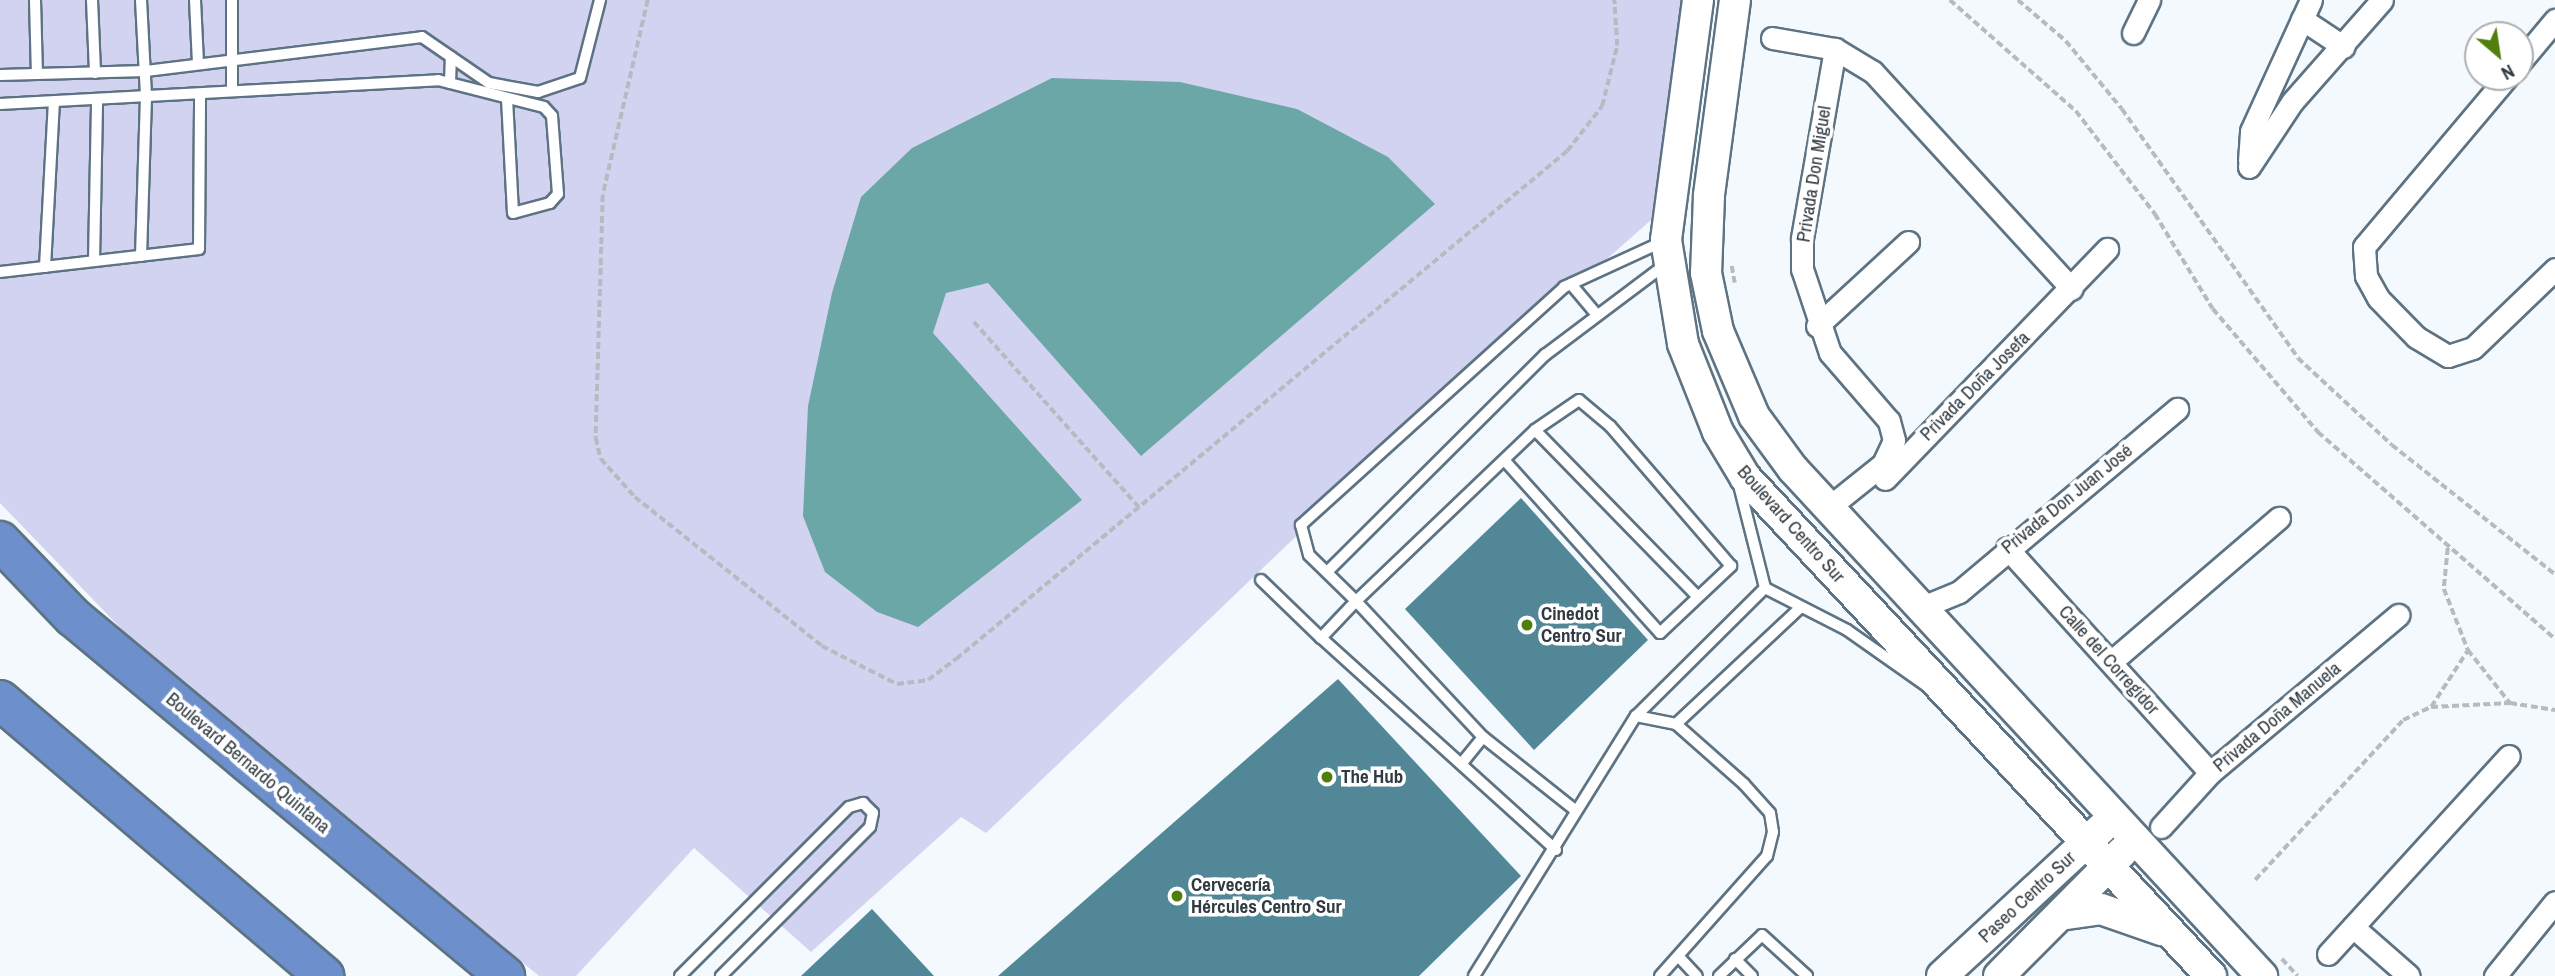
<!DOCTYPE html>
<meta charset="utf-8">
<style>
body{margin:0}
#map{position:relative;width:2555px;height:976px;overflow:hidden;background:#f4f9fd;font-family:"Archivo Narrow",sans-serif}
div>[style]{position:absolute}
.green>*{inset:0;background:#d2d3f0}
.water>*{inset:0;background:#6ba7a7}
.building>*{inset:0;background:#518796}
.path>*{height:3.5px;margin-top:-1.75px;transform-origin:0;background:repeating-linear-gradient(90deg,#b5bbc0 0 7px,transparent 0 10.5px)}
.roads{filter:drop-shadow(2px 0 #5d7383) drop-shadow(-2px 0 #5d7383) drop-shadow(0 2px #5d7383) drop-shadow(0 -2px #5d7383)}
.lane>*{height:10px;margin:-5px;padding:0 5px;transform-origin:5px;border-radius:5px;background:#fff}
.street>*{height:21px;margin:-10.5px;padding:0 10.5px;transform-origin:10.5px;border-radius:10.5px;background:#fff}
.secondary>*{height:30px;margin:-15px;padding:0 15px;transform-origin:15px;border-radius:15px;background:#fff}
.highway>*{height:38px;margin:-19px;padding:0 19px;transform-origin:19px;border-radius:19px;background:#6d8fcc}
.dots>*{width:19px;height:19px;translate:-50% -50%;box-sizing:border-box;border:4px solid #fff;border-radius:50%}
span{translate:-50% -50%;white-space:nowrap;text-align:center;line-height:1.15;-webkit-text-stroke:7px #fff;paint-order:stroke}
.street-label{font-size:19px;color:#303a41}
.poi-label{font-size:19px;color:#303a41;font-weight:700}
.left{translate:0 -50%;text-align:left}
.north{position:absolute;left:2464px;top:21px;width:70px;height:70px;box-sizing:border-box;background:#fff;border:2px solid #acb0b3;border-radius:50%;rotate:151deg;font-size:19px;font-weight:700;line-height:28px;text-align:center;color:#303a41}
.north::after{content:'';display:block;margin:auto;width:24px;height:32px;background:#507f0d;clip-path:polygon(50% 0,100% 100%,50% 72%,0 100%)}
</style>
<div id="map">
<div class="green">
<div style="clip-path:polygon(0 0,1682px 0,1651px 220px,1333px 501px,986px 833px,961px 817px,811px 952px,694px 848px,576px 976px,539px 976px,134px 642px,0 503px)"></div>
</div>
<div class="water">
<div style="clip-path:polygon(1052px 78px,1180px 82px,1297px 109px,1388px 157px,1435px 204px,1141px 456px,988px 283px,946px 293px,933px 333px,1082px 500px,918px 627px,877px 612px,825px 572px,803px 516px,808px 406px,832px 293px,861px 197px,912px 148px)"></div>
</div>
<div class="building">
<div style="clip-path:polygon(1521px 498px,1648px 640px,1534px 750px,1405px 609px)"></div>
<div style="clip-path:polygon(1338px 679px,1521px 876px,1419px 976px,998px 976px)"></div>
<div style="clip-path:polygon(872px 909px,934px 976px,801px 976px)"></div>
</div>
<div class="path">
<div style="left:648px;top:0;width:200px;rotate:103deg"></div>
<div style="left:603px;top:195px;width:243px;rotate:91.7deg"></div>
<div style="left:596px;top:438px;width:22px;rotate:77deg"></div>
<div style="left:601px;top:459px;width:51px;rotate:48.2deg"></div>
<div style="left:635px;top:497px;width:239px;rotate:38.5deg"></div>
<div style="left:822px;top:646px;width:84px;rotate:26.9deg"></div>
<div style="left:897px;top:684px;width:31px;rotate:-7deg"></div>
<div style="left:928px;top:680px;width:35px;rotate:-37deg"></div>
<div style="left:956px;top:659px;width:795px;rotate:-39.74deg"></div>
<div style="left:1567px;top:151px;width:57px;rotate:-52.1deg"></div>
<div style="left:1602px;top:106px;width:62px;rotate:-76deg"></div>
<div style="left:1617px;top:46px;width:46px;rotate:-93.7deg"></div>
<div style="left:1950px;top:0;width:168px;rotate:41.4deg"></div>
<div style="left:2076px;top:111px;width:130px;rotate:52.5deg"></div>
<div style="left:2155px;top:214px;width:111px;rotate:58.6deg"></div>
<div style="left:2213px;top:309px;width:162px;rotate:49.5deg"></div>
<div style="left:2318px;top:432px;width:315px;rotate:41.1deg"></div>
<div style="left:2018px;top:0;width:63px;rotate:40.5deg"></div>
<div style="left:2066px;top:41px;width:88px;rotate:50.5deg"></div>
<div style="left:2122px;top:109px;width:305px;rotate:54.7deg"></div>
<div style="left:2298px;top:358px;width:128px;rotate:42.8deg"></div>
<div style="left:2392px;top:445px;width:208px;rotate:38.4deg"></div>
<div style="left:1732px;top:266px;width:17px;rotate:80deg"></div>
<div style="left:974px;top:322px;width:248px;rotate:48.3deg"></div>
<div style="left:2448px;top:548px;width:41px;rotate:95.6deg"></div>
<div style="left:2444px;top:589px;width:66px;rotate:68.5deg"></div>
<div style="left:2468px;top:650px;width:68px;rotate:51.6deg"></div>
<div style="left:2510px;top:703px;width:46px;rotate:8.8deg"></div>
<div style="left:2431px;top:707px;width:68px;rotate:-57deg"></div>
<div style="left:2255px;top:880px;width:218px;rotate:-47.2deg"></div>
<div style="left:2403px;top:720px;width:31px;rotate:-25deg"></div>
<div style="left:2431px;top:707px;width:79px;rotate:-2.9deg"></div>
<div style="left:2282px;top:959px;width:23px;rotate:47deg"></div>
</div>
<div class="roads">
<div class="lane">
<div style="left:35px;top:0;width:74px;rotate:88.5deg"></div>
<div style="left:92px;top:0;width:73px;rotate:87.6deg"></div>
<div style="left:141px;top:0;width:97px;rotate:87deg"></div>
<div style="left:146px;top:97px;width:159px;rotate:91.8deg"></div>
<div style="left:195px;top:0;width:63px;rotate:87.3deg"></div>
<div style="left:232px;top:0;width:90px;rotate:90deg"></div>
<div style="left:0;top:75px;width:146px;rotate:-1.6deg"></div>
<div style="left:146px;top:71px;width:278px;rotate:-7deg"></div>
<div style="left:422px;top:37px;width:81px;rotate:34.5deg"></div>
<div style="left:489px;top:83px;width:50px;rotate:10.4deg"></div>
<div style="left:538px;top:92px;width:44px;rotate:-18.4deg"></div>
<div style="left:580px;top:78px;width:81px;rotate:-75.6deg"></div>
<div style="left:450px;top:83px;width:26px;rotate:-88deg"></div>
<div style="left:0;top:104px;width:439px;rotate:-3.1deg"></div>
<div style="left:438px;top:80px;width:109px;rotate:14.3deg"></div>
<div style="left:544px;top:107px;width:12px;rotate:48deg"></div>
<div style="left:552px;top:116px;width:78px;rotate:85.6deg"></div>
<div style="left:558px;top:194px;width:12px;rotate:132deg"></div>
<div style="left:550px;top:203px;width:38px;rotate:165deg"></div>
<div style="left:513px;top:213px;width:114px;rotate:-93deg"></div>
<div style="left:94px;top:261px;width:161px;rotate:-88.9deg"></div>
<div style="left:45px;top:267px;width:165px;rotate:-86.9deg"></div>
<div style="left:0;top:272px;width:200px;rotate:-6.6deg"></div>
<div style="left:199px;top:249px;width:155px;rotate:-89.6deg"></div>
<div style="left:1571px;top:284px;width:40px;rotate:50deg"></div>
<div style="left:1535px;top:430px;width:233px;rotate:45.7deg"></div>
<div style="left:1506px;top:462px;width:230px;rotate:48deg"></div>
<div style="left:1660px;top:633px;width:98px;rotate:-43.3deg"></div>
<div style="left:1731px;top:566px;width:185px;rotate:-130.8deg"></div>
<div style="left:1610px;top:426px;width:40px;rotate:-140deg"></div>
<div style="left:1579px;top:400px;width:53px;rotate:145.7deg"></div>
<div style="left:1535px;top:430px;width:248px;rotate:136.3deg"></div>
<div style="left:1356px;top:601px;width:186px;rotate:47deg"></div>
<div style="left:1483px;top:737px;width:116px;rotate:38.4deg"></div>
<div style="left:1738px;top:481px;width:110px;rotate:75.8deg"></div>
<div style="left:1765px;top:588px;width:92px;rotate:27.1deg"></div>
<div style="left:1847px;top:630px;width:99px;rotate:35.1deg"></div>
<div style="left:1327px;top:572px;width:308px;rotate:-44.9deg"></div>
<div style="left:1545px;top:355px;width:151px;rotate:-36.9deg"></div>
<div style="left:1261px;top:580px;width:83px;rotate:44deg"></div>
<div style="left:1636px;top:716px;width:41px;rotate:11.3deg"></div>
<div style="left:1462px;top:763px;width:33px;rotate:-51deg"></div>
<div style="left:1556px;top:850px;width:316px;rotate:-137.9deg"></div>
<div style="left:1321px;top:638px;width:51px;rotate:-46.6deg"></div>
<div style="left:1356px;top:601px;width:66px;rotate:-135.6deg"></div>
<div style="left:1309px;top:555px;width:31px;rotate:-105deg"></div>
<div style="left:1301px;top:525px;width:355px;rotate:-42.1deg"></div>
<div style="left:1564px;top:287px;width:110px;rotate:-24.7deg"></div>
<div style="left:1679px;top:957px;width:26px;rotate:47deg"></div>
<div style="left:1735px;top:959px;width:24px;rotate:45deg"></div>
<div style="left:680px;top:976px;width:239px;rotate:-45deg"></div>
<div style="left:849px;top:807px;width:15px;rotate:-16deg"></div>
<div style="left:863px;top:803px;width:14px;rotate:45deg"></div>
<div style="left:873px;top:813px;width:14px;rotate:102deg"></div>
<div style="left:870px;top:827px;width:211px;rotate:135deg"></div>
<div style="left:1474px;top:976px;width:306px;rotate:-58.1deg"></div>
<div style="left:1636px;top:716px;width:182px;rotate:-44.8deg"></div>
<div style="left:1660px;top:976px;width:161px;rotate:-48.3deg"></div>
<div style="left:1767px;top:856px;width:25px;rotate:-76deg"></div>
<div style="left:1773px;top:832px;width:19px;rotate:-99deg"></div>
<div style="left:1770px;top:813px;width:39px;rotate:-132deg"></div>
<div style="left:1744px;top:784px;width:91px;rotate:-138.6deg"></div>
<div style="left:1676px;top:724px;width:171px;rotate:-43.1deg"></div>
<div style="left:1719px;top:976px;width:59px;rotate:-43.6deg"></div>
<div style="left:1762px;top:935px;width:61px;rotate:42.3deg"></div>
</div>
<div class="street">
<div style="left:2302px;top:19px;width:50px;rotate:33.7deg"></div>
<div style="left:2133px;top:33px;width:37px;rotate:-64deg"></div>
<div style="left:1772px;top:38px;width:64px;rotate:9.9deg"></div>
<div style="left:1835px;top:49px;width:44px;rotate:31.2deg"></div>
<div style="left:1873px;top:72px;width:294px;rotate:47.5deg"></div>
<div style="left:2520px;top:62px;width:55px;rotate:-50.2deg"></div>
<div style="left:2507px;top:77px;width:222px;rotate:130.1deg"></div>
<div style="left:2364px;top:247px;width:29px;rotate:86deg"></div>
<div style="left:2366px;top:276px;width:25px;rotate:61deg"></div>
<div style="left:2378px;top:298px;width:54px;rotate:45.7deg"></div>
<div style="left:2416px;top:337px;width:37px;rotate:31deg"></div>
<div style="left:2448px;top:356px;width:26px;rotate:-18deg"></div>
<div style="left:2473px;top:348px;width:114px;rotate:-43.9deg"></div>
<div style="left:2249px;top:161px;width:30px;rotate:-86deg"></div>
<div style="left:2251px;top:131px;width:144px;rotate:-65.4deg"></div>
<div style="left:2249px;top:167px;width:78px;rotate:-56.5deg"></div>
<div style="left:2292px;top:102px;width:136px;rotate:-48.6deg"></div>
<div style="left:1817px;top:326px;width:124px;rotate:-42.7deg"></div>
<div style="left:1885px;top:479px;width:320px;rotate:-46deg"></div>
<div style="left:1828px;top:508px;width:70px;rotate:-38.7deg"></div>
<div style="left:1883px;top:464px;width:26px;rotate:-65deg"></div>
<div style="left:1894px;top:440px;width:20px;rotate:-105deg"></div>
<div style="left:1889px;top:421px;width:90px;rotate:-130.9deg"></div>
<div style="left:1830px;top:353px;width:89px;rotate:-108.4deg"></div>
<div style="left:1802px;top:269px;width:31px;rotate:-90deg"></div>
<div style="left:1802px;top:238px;width:192px;rotate:-80.1deg"></div>
<div style="left:2007px;top:548px;width:303px;rotate:47.9deg"></div>
<div style="left:1920px;top:608px;width:42px;rotate:-22.3deg"></div>
<div style="left:1959px;top:592px;width:285px;rotate:-40deg"></div>
<div style="left:2112px;top:661px;width:220px;rotate:-40.6deg"></div>
<div style="left:2161px;top:827px;width:73px;rotate:-47.8deg"></div>
<div style="left:2210px;top:773px;width:246px;rotate:-40deg"></div>
<div style="left:2353px;top:927px;width:74px;rotate:41.2deg"></div>
<div style="left:2328px;top:954px;width:268px;rotate:-47.6deg"></div>
<div style="left:2495px;top:976px;width:95px;rotate:-51deg"></div>
</div>
<div class="secondary">
<div style="left:1698px;top:0;width:242px;rotate:97.6deg"></div>
<div style="left:1666px;top:240px;width:105px;rotate:80.7deg"></div>
<div style="left:1683px;top:344px;width:95px;rotate:68.3deg"></div>
<div style="left:1718px;top:432px;width:52px;rotate:59deg"></div>
<div style="left:1745px;top:477px;width:683px;rotate:46.96deg"></div>
<div style="left:1735px;top:0;width:198px;rotate:97.6deg"></div>
<div style="left:1709px;top:196px;width:77px;rotate:92.2deg"></div>
<div style="left:1706px;top:273px;width:59px;rotate:78.3deg"></div>
<div style="left:1718px;top:331px;width:92px;rotate:67deg"></div>
<div style="left:1754px;top:416px;width:66px;rotate:53.7deg"></div>
<div style="left:1793px;top:469px;width:691px;rotate:47.23deg"></div>
<div style="left:2060px;top:915px;width:41px;rotate:-8.3deg"></div>
<div style="left:2101px;top:909px;width:64px;rotate:19.3deg"></div>
<div style="left:1942px;top:976px;width:217px;rotate:-42.8deg"></div>
<div style="left:1999px;top:976px;width:175px;rotate:-45.2deg"></div>
</div>
<div class="highway">
<div style="left:0;top:541px;width:105px;rotate:46.2deg"></div>
<div style="left:73px;top:617px;width:562px;rotate:39.73deg"></div>
<div style="left:0;top:700px;width:426px;rotate:40.4deg"></div>
</div>
</div>
<div class="dots">
<div style="left:1527px;top:625px;background:#507f0d"></div>
<div style="left:1327px;top:777px;background:#507f0d"></div>
<div style="left:1177px;top:896px;background:#507f0d"></div>
</div>
<div class="street-label">
<span style="left:1814px;top:174px;rotate:-81deg">Privada Don Miguel</span>
<span style="left:1975px;top:386px;rotate:-45deg">Privada Doña Josefa</span>
<span style="left:2067px;top:499px;rotate:-39deg">Privada Don Juan José</span>
<span style="left:1791px;top:524px;rotate:48deg">Boulevard Centro Sur</span>
<span style="left:2109px;top:660px;rotate:48deg">Calle del Corregidor</span>
<span style="left:2277px;top:717px;rotate:-40deg">Privada Doña Manuela</span>
<span style="left:248px;top:763px;rotate:40deg">Boulevard Bernardo Quintana</span>
<span style="left:2027px;top:897px;rotate:-43deg">Paseo Centro Sur</span>
</div>
<div class="poi-label">
<span class="left" style="left:1541px;top:625px">Cinedot<br>Centro Sur</span>
<span class="left" style="left:1341px;top:777px">The Hub</span>
<span class="left" style="left:1191px;top:896px">Cervecería<br>Hércules Centro Sur</span>
</div>
<div class="north">N</div>
</div>
